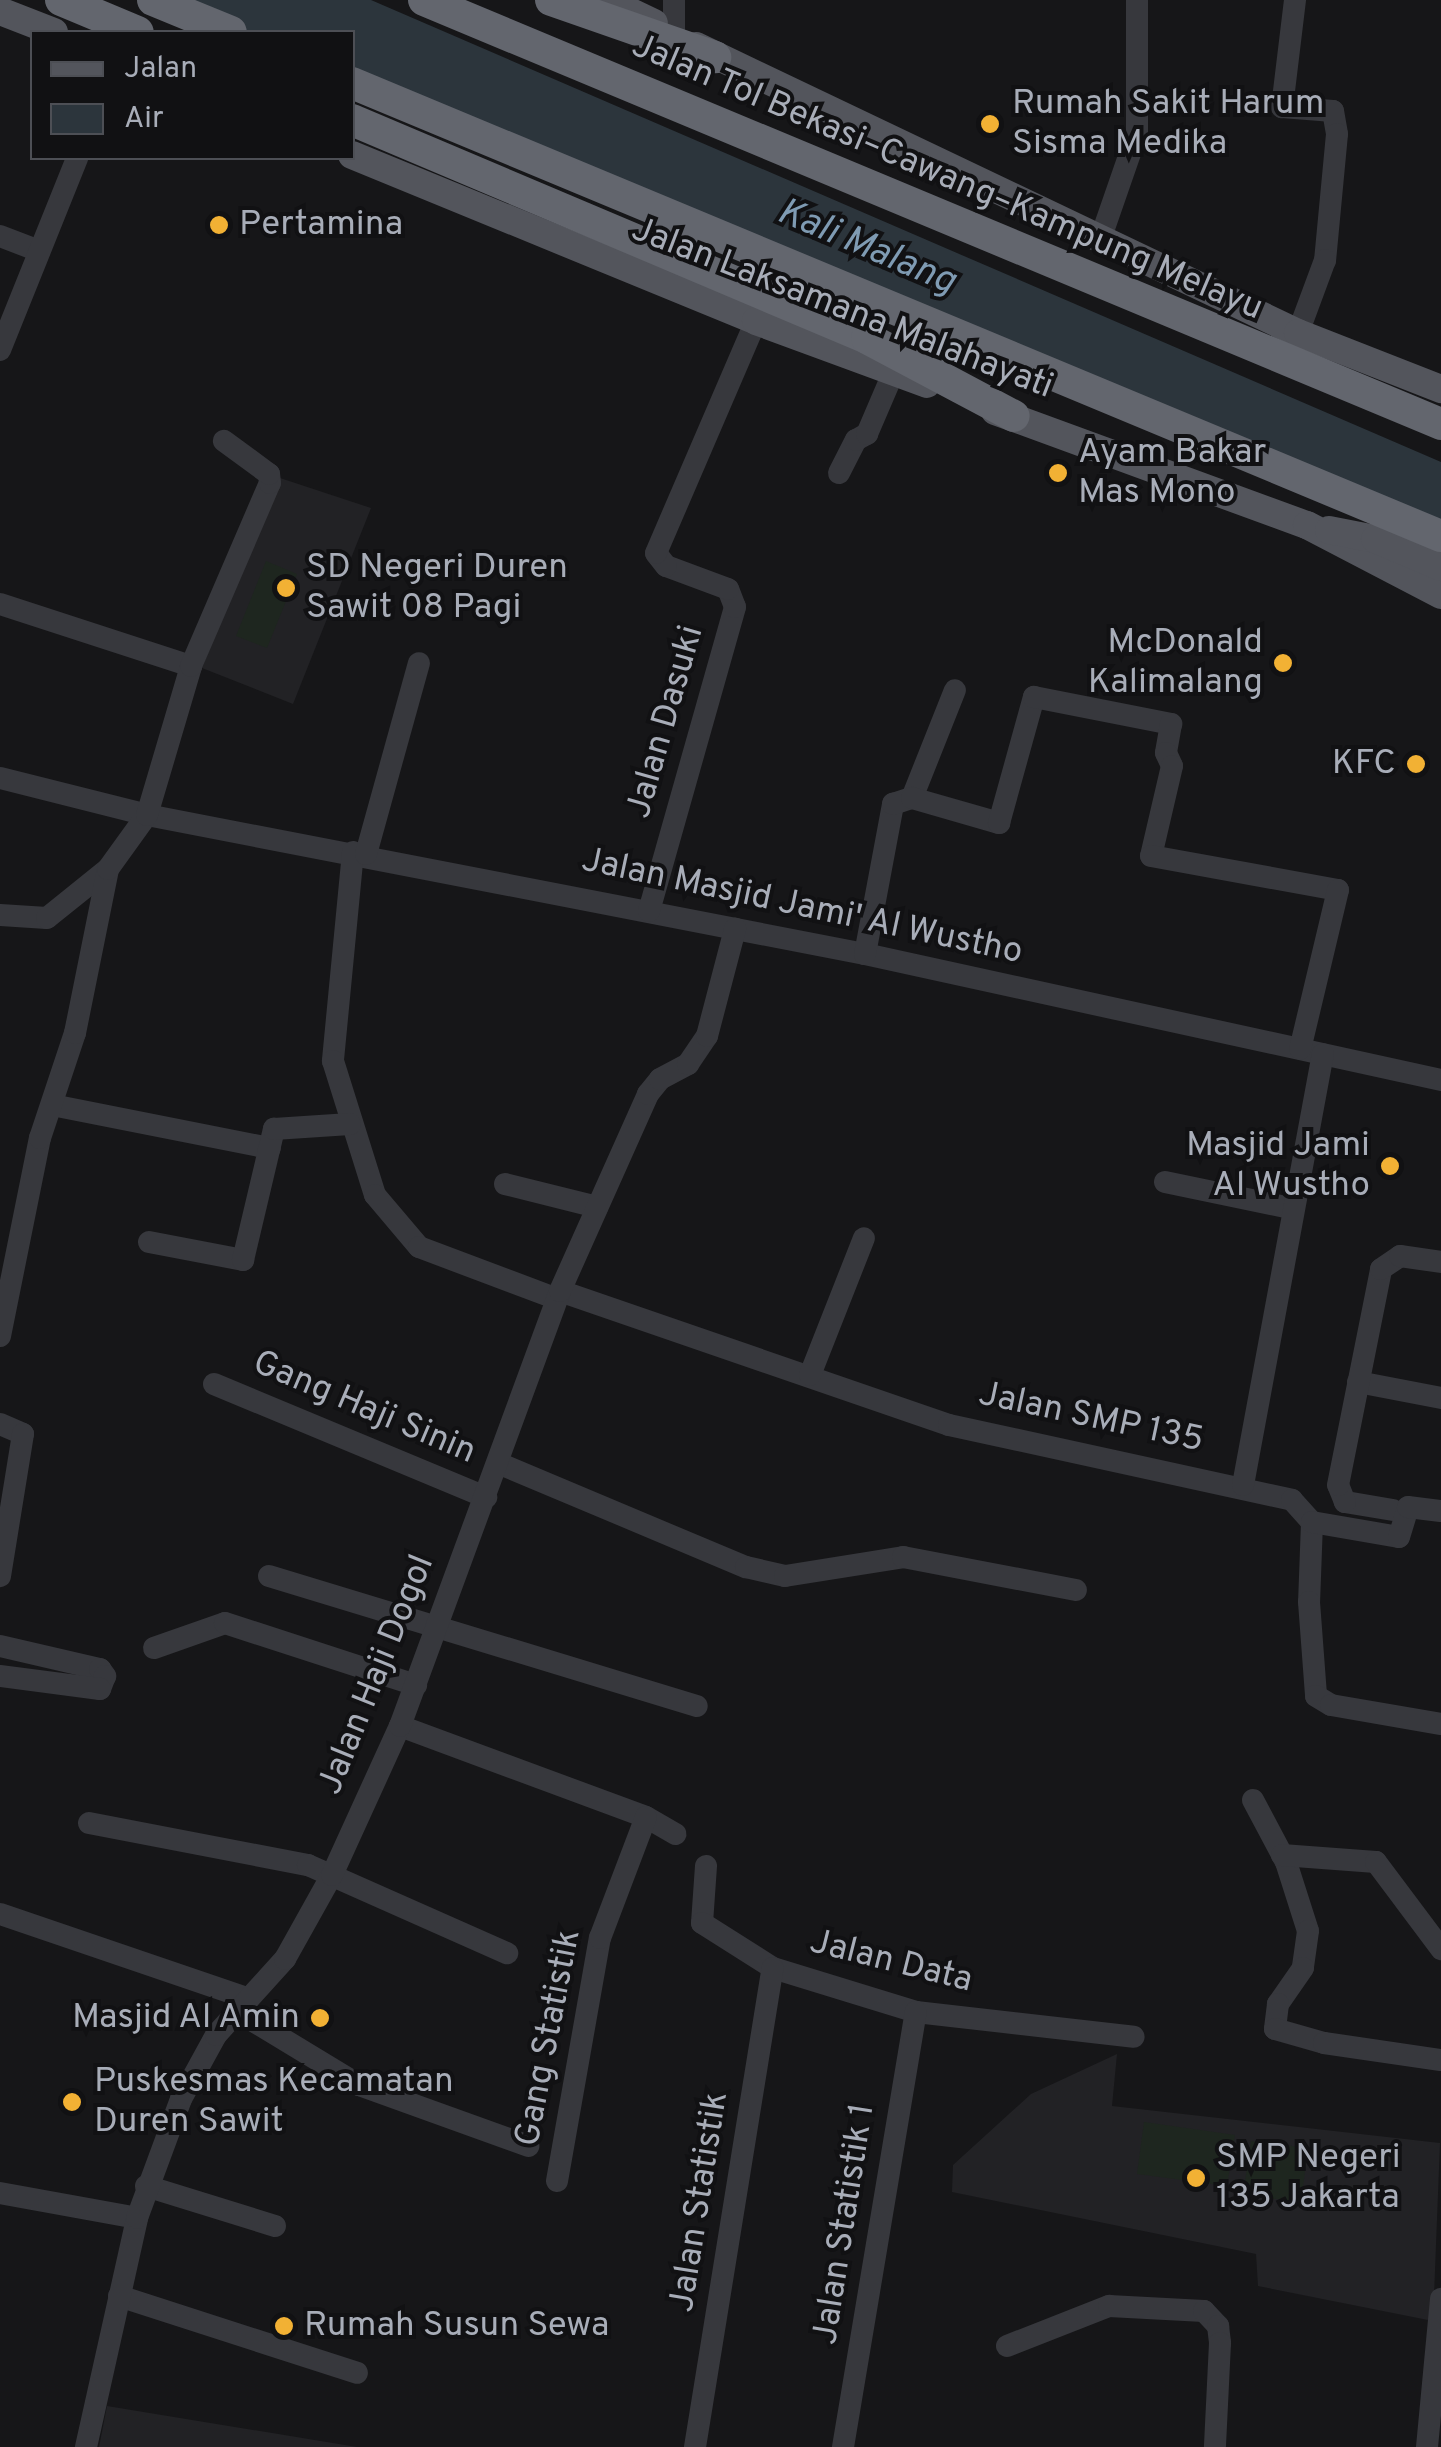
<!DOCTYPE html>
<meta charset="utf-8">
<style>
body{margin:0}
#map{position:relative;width:1441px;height:2447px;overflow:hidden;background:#161618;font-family:Overpass,sans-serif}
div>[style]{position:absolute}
.built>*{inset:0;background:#222225}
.green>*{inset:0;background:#1e261f}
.water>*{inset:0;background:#2c353c}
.minor>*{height:22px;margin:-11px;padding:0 11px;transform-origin:11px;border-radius:11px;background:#37383d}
.major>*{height:28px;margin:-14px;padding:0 14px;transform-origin:14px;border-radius:14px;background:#53555c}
.highway>*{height:32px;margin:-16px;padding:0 16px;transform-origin:16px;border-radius:16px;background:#63666e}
.dots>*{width:28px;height:28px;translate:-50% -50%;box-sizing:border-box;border:5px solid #111113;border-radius:50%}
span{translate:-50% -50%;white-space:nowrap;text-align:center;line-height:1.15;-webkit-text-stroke:8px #111113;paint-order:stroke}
.poi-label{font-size:35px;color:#a8adb8}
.left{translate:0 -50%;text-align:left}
.right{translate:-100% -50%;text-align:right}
.street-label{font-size:35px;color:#a8adb8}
.water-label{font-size:38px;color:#7f9bb3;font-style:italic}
.legend{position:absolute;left:30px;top:30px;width:325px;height:130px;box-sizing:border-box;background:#111113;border:2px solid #4d4f55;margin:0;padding:12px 18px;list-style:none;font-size:30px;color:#a8adb8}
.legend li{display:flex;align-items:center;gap:20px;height:50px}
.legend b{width:50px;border:2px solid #4d4f55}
</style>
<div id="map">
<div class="built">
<div style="clip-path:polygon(277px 477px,371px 508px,293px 704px,202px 668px)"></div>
<div style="clip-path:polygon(1117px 2054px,1112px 2106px,1440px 2143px,1433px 2321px,1258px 2286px,1256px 2254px,952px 2192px,953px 2165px,1031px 2094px)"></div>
<div style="clip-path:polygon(107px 2406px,357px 2447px,99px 2447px)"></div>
</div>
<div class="green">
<div style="clip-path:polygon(266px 561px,297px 574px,267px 648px,236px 636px)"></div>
<div style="clip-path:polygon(1144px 2122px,1235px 2135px,1227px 2186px,1137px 2174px)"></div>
<div style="clip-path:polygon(1251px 2141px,1308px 2148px,1301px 2202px,1243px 2195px)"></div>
</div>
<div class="water">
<div style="clip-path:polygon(153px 0,371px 0,1441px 462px,1441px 535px,353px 83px,352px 32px,231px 32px)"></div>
</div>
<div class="minor">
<div style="left:1295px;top:0;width:108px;rotate:96.9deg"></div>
<div style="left:1282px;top:107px;width:51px;rotate:4.5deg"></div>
<div style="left:1333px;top:111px;width:23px;rotate:80deg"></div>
<div style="left:1337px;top:134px;width:127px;rotate:95.4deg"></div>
<div style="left:1325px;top:260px;width:78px;rotate:110.3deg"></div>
<div style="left:674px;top:33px;width:33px;rotate:-90deg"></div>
<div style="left:0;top:236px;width:42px;rotate:21deg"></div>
<div style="left:1101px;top:237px;width:110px;rotate:-70.9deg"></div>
<div style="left:1137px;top:133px;width:133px;rotate:-90deg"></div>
<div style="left:0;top:350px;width:207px;rotate:-68.1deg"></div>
<div style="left:839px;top:473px;width:37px;rotate:-63deg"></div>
<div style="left:856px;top:440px;width:13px;rotate:-29deg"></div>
<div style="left:867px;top:434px;width:69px;rotate:-66.8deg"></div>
<div style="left:0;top:604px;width:201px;rotate:18deg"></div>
<div style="left:0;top:778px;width:152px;rotate:14.1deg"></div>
<div style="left:147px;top:815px;width:731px;rotate:10.96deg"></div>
<div style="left:865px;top:954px;width:590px;rotate:12.34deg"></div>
<div style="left:912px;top:798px;width:116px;rotate:-68.3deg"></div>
<div style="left:353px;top:852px;width:210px;rotate:95.5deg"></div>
<div style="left:333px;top:1061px;width:140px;rotate:72.6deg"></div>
<div style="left:375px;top:1195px;width:68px;rotate:49.8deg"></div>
<div style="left:419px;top:1247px;width:147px;rotate:20.6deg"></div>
<div style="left:366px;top:854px;width:198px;rotate:-74.5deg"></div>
<div style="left:649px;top:911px;width:316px;rotate:-74.2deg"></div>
<div style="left:735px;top:607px;width:19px;rotate:-111deg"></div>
<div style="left:728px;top:589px;width:66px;rotate:-159.6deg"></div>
<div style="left:666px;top:566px;width:16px;rotate:-128deg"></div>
<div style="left:656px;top:553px;width:253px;rotate:-66.7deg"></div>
<div style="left:0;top:915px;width:47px;rotate:3.7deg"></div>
<div style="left:47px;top:918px;width:78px;rotate:-38.8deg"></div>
<div style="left:865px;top:954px;width:153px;rotate:-79.4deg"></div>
<div style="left:893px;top:804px;width:20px;rotate:-18deg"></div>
<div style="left:912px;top:798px;width:91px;rotate:16deg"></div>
<div style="left:999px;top:823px;width:131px;rotate:-74.5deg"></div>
<div style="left:1034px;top:697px;width:140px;rotate:11.1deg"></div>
<div style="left:1171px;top:724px;width:29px;rotate:100deg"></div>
<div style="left:1166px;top:753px;width:14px;rotate:65deg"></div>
<div style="left:1172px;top:766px;width:92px;rotate:103.1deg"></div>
<div style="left:1151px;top:856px;width:190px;rotate:10.3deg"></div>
<div style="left:1338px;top:890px;width:163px;rotate:103.4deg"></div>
<div style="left:52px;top:1105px;width:222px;rotate:11.2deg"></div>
<div style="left:1165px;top:1182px;width:129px;rotate:11.7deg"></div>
<div style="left:505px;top:1184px;width:95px;rotate:14deg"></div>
<div style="left:149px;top:1242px;width:96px;rotate:10.8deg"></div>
<div style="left:243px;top:1260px;width:135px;rotate:-76.7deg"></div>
<div style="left:274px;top:1129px;width:76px;rotate:-3.8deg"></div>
<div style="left:560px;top:1291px;width:411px;rotate:19deg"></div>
<div style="left:949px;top:1425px;width:351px;rotate:12.3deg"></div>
<div style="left:1292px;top:1500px;width:30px;rotate:48deg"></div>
<div style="left:1312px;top:1522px;width:80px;rotate:92.1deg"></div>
<div style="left:1309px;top:1602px;width:94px;rotate:85.7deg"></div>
<div style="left:1316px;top:1696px;width:17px;rotate:31deg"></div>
<div style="left:1331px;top:1705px;width:112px;rotate:9.8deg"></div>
<div style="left:0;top:1336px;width:202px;rotate:-78.6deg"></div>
<div style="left:40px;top:1138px;width:111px;rotate:-71.6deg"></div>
<div style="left:75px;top:1033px;width:167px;rotate:-78.6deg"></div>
<div style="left:108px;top:869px;width:67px;rotate:-54.2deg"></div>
<div style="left:147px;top:815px;width:155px;rotate:-73.5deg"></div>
<div style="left:191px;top:666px;width:199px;rotate:-66.7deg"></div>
<div style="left:270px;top:483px;width:9px;rotate:-96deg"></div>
<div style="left:269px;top:474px;width:56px;rotate:-143.7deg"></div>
<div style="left:810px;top:1375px;width:147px;rotate:-68.5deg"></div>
<div style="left:1358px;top:1382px;width:85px;rotate:10.9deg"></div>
<div style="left:214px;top:1384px;width:295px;rotate:22.6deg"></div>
<div style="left:0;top:1424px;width:25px;rotate:23deg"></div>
<div style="left:23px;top:1434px;width:144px;rotate:99.2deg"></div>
<div style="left:498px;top:1463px;width:269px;rotate:22.8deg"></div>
<div style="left:746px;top:1567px;width:40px;rotate:13deg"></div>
<div style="left:785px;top:1576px;width:120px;rotate:-9.1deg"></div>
<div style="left:903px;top:1557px;width:176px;rotate:10.8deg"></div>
<div style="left:1243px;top:1485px;width:438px;rotate:-79.5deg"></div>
<div style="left:1393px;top:1510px;width:49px;rotate:-170.5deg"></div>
<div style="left:1345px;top:1502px;width:18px;rotate:-112deg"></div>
<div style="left:1338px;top:1485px;width:220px;rotate:-78.7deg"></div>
<div style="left:1381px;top:1269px;width:23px;rotate:-34deg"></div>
<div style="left:1400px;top:1256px;width:41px;rotate:8.3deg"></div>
<div style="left:1312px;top:1522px;width:88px;rotate:9.8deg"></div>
<div style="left:1399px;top:1537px;width:31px;rotate:-73deg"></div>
<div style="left:1408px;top:1507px;width:33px;rotate:7deg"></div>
<div style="left:269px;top:1576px;width:447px;rotate:16.9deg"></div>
<div style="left:0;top:1646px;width:103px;rotate:13deg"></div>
<div style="left:100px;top:1669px;width:9px;rotate:54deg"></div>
<div style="left:105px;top:1676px;width:14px;rotate:111deg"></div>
<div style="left:100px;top:1689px;width:101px;rotate:-172.6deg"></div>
<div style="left:154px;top:1648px;width:75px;rotate:-19.4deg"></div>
<div style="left:225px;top:1623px;width:201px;rotate:18deg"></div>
<div style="left:400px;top:1726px;width:262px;rotate:20.3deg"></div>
<div style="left:646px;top:1817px;width:34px;rotate:30deg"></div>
<div style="left:1253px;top:1800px;width:70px;rotate:62deg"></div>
<div style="left:1286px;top:1862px;width:72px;rotate:72.3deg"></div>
<div style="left:1308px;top:1931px;width:37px;rotate:98deg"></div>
<div style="left:1303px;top:1968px;width:44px;rotate:124.8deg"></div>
<div style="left:1278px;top:2004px;width:25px;rotate:97deg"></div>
<div style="left:1275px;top:2029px;width:51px;rotate:15.9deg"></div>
<div style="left:1324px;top:2043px;width:118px;rotate:8.3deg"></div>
<div style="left:89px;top:1823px;width:223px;rotate:10.9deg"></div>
<div style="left:308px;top:1865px;width:218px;rotate:23.9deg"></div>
<div style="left:1282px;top:1855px;width:94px;rotate:4.3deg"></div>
<div style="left:1376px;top:1862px;width:109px;rotate:53.2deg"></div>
<div style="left:706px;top:1866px;width:57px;rotate:94deg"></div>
<div style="left:702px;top:1923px;width:84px;rotate:32.4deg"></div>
<div style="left:773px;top:1968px;width:150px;rotate:17.1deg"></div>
<div style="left:916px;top:2012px;width:219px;rotate:6.5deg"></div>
<div style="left:0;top:1914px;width:261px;rotate:18.8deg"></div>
<div style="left:235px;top:2010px;width:145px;rotate:31.2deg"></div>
<div style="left:359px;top:2085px;width:180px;rotate:19.8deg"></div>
<div style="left:557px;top:2181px;width:247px;rotate:-80deg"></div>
<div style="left:600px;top:1938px;width:129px;rotate:-69.2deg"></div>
<div style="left:146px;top:2186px;width:135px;rotate:17.2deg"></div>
<div style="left:0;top:2193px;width:139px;rotate:10.3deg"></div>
<div style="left:119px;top:2296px;width:250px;rotate:17.9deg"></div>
<div style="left:1007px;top:2346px;width:110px;rotate:-21.4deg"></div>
<div style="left:1109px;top:2306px;width:95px;rotate:3deg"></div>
<div style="left:1204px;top:2311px;width:21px;rotate:47deg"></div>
<div style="left:1218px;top:2326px;width:17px;rotate:83deg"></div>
<div style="left:1220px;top:2343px;width:104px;rotate:92.8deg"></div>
<div style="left:86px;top:2447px;width:235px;rotate:-77.4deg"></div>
<div style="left:137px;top:2218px;width:127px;rotate:-69.7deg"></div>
<div style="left:181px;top:2099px;width:73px;rotate:-61.3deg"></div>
<div style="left:216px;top:2035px;width:103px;rotate:-47.8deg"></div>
<div style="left:285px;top:1959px;width:96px;rotate:-60.8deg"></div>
<div style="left:332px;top:1875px;width:164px;rotate:-65.5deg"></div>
<div style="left:400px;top:1726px;width:463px;rotate:-69.8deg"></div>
<div style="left:560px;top:1291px;width:216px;rotate:-65.9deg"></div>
<div style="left:648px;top:1094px;width:19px;rotate:-51deg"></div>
<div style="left:660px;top:1079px;width:32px;rotate:-28deg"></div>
<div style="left:688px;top:1064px;width:34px;rotate:-56deg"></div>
<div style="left:707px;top:1036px;width:111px;rotate:-75.3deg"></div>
<div style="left:695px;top:2447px;width:485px;rotate:-80.8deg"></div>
<div style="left:843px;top:2447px;width:441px;rotate:-80.5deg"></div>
<div style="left:1427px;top:2447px;width:149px;rotate:-84.6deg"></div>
</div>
<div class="major">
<div style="left:606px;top:0;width:53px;rotate:25.6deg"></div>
<div style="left:0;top:11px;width:58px;rotate:21.3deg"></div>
<div style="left:696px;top:46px;width:667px;rotate:25.49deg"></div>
<div style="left:1298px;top:333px;width:154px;rotate:21.4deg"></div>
<div style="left:352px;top:155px;width:437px;rotate:22.3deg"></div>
<div style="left:756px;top:321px;width:182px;rotate:20.2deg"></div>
<div style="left:995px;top:411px;width:332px;rotate:20.1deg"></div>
<div style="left:1307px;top:525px;width:151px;rotate:27.6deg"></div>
<div style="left:1329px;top:530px;width:47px;rotate:11.1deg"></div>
<div style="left:1375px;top:539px;width:72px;rotate:23deg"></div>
</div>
<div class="highway">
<div style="left:61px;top:0;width:83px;rotate:22.6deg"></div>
<div style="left:153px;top:0;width:84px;rotate:22.3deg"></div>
<div style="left:424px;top:0;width:1102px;rotate:22.63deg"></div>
<div style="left:551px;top:0;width:174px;rotate:19.2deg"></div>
<div style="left:352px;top:83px;width:1179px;rotate:22.59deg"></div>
<div style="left:352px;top:120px;width:559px;rotate:22.94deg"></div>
<div style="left:867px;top:338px;width:166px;rotate:28deg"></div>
</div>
<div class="dots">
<div style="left:990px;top:124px;background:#f2b134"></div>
<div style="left:219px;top:225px;background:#f2b134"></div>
<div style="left:1058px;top:473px;background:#f2b134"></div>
<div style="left:286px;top:588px;background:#f2b134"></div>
<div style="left:1283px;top:663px;background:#f2b134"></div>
<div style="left:1416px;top:764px;background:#f2b134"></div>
<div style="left:1390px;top:1166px;background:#f2b134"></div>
<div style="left:320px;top:2018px;background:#f2b134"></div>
<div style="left:72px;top:2102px;background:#f2b134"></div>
<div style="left:1196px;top:2178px;background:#f2b134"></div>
<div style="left:284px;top:2326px;background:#f2b134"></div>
</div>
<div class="poi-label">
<span class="left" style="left:1012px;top:124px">Rumah Sakit Harum<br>Sisma Medika</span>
<span class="left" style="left:239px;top:225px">Pertamina</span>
<span class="left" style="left:1078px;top:473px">Ayam Bakar<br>Mas Mono</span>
<span class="left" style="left:306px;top:588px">SD Negeri Duren<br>Sawit 08 Pagi</span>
<span class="right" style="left:1263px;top:663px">McDonald<br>Kalimalang</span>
<span class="right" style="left:1396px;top:764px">KFC</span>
<span class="right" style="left:1370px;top:1166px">Masjid Jami<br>Al Wustho</span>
<span class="right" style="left:300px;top:2018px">Masjid Al Amin</span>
<span class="left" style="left:94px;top:2102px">Puskesmas Kecamatan<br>Duren Sawit</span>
<span class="left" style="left:1216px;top:2178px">SMP Negeri<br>135 Jakarta</span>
<span class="left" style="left:304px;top:2326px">Rumah Susun Sewa</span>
</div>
<div class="street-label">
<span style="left:947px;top:178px;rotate:23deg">Jalan Tol Bekasi–Cawang–Kampung Melayu</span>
<span style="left:842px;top:309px;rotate:21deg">Jalan Laksamana Malahayati</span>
<span style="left:666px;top:722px;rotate:-74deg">Jalan Dasuki</span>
<span style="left:802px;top:907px;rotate:12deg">Jalan Masjid Jami' Al Wustho</span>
<span style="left:364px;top:1408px;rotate:23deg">Gang Haji Sinin</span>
<span style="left:1091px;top:1418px;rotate:12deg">Jalan SMP 135</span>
<span style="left:377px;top:1675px;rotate:-68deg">Jalan Haji Dogol</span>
<span style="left:891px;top:1962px;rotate:14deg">Jalan Data</span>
<span style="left:549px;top:2038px;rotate:-79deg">Gang Statistik</span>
<span style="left:700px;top:2202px;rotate:-81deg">Jalan Statistik</span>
<span style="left:845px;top:2224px;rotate:-81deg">Jalan Statistik 1</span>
</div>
<div class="water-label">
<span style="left:866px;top:248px;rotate:23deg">Kali Malang</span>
</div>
<ul class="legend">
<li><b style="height:12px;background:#53555c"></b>Jalan</li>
<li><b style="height:28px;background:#2c353c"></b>Air</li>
</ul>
</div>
